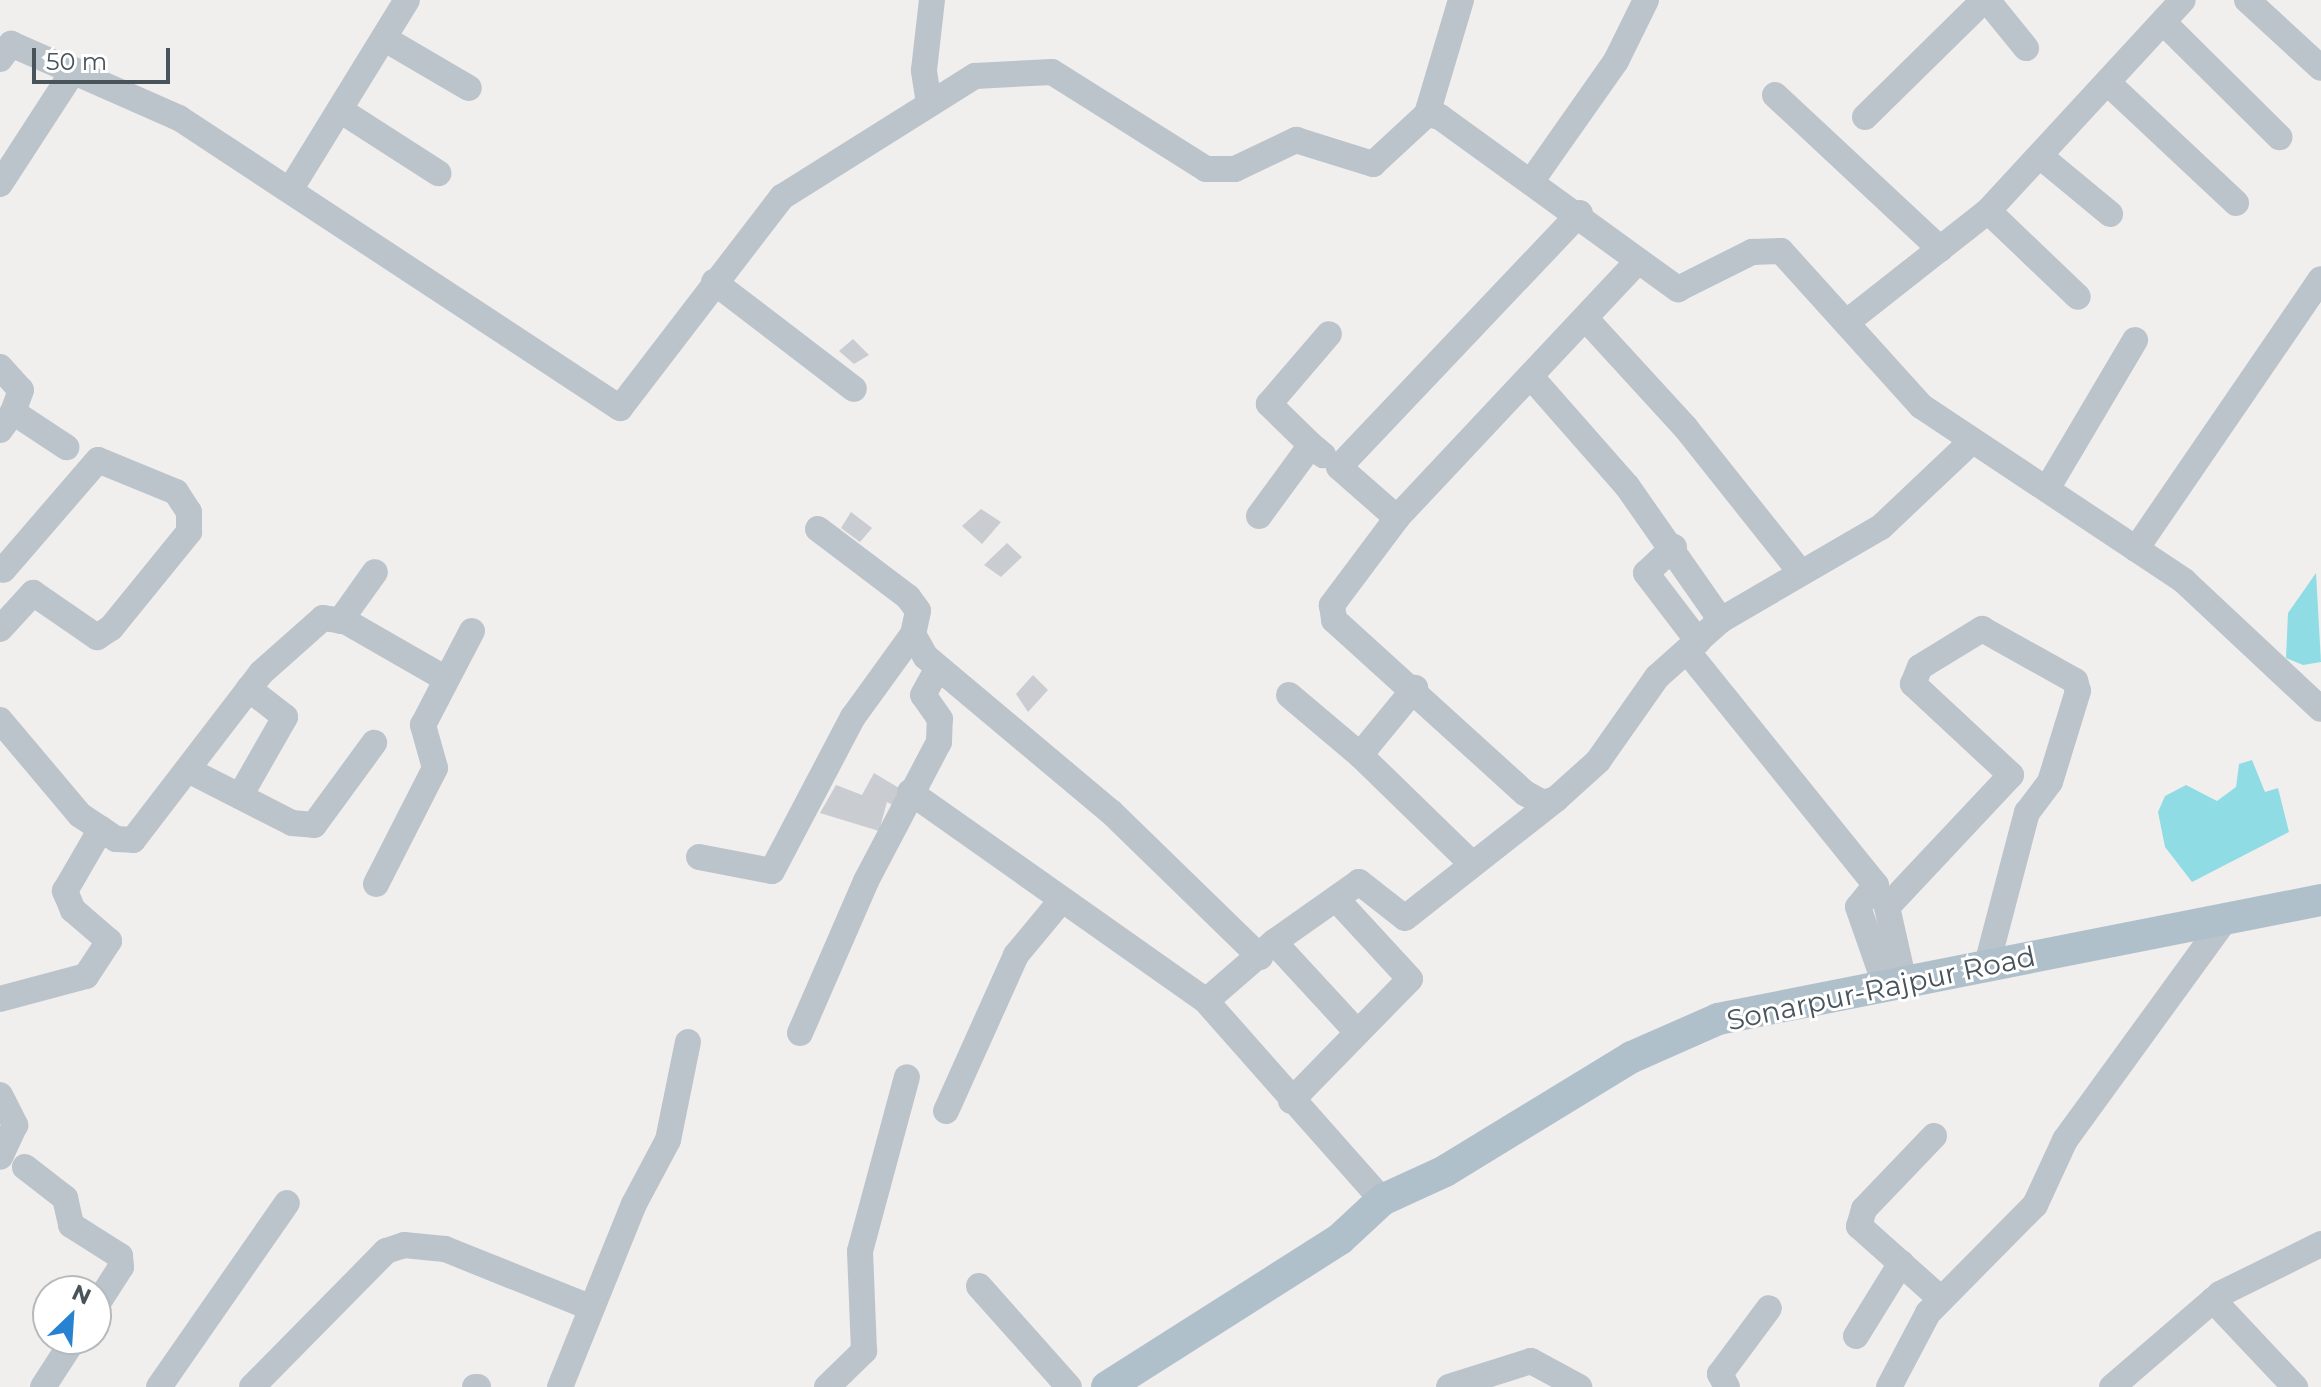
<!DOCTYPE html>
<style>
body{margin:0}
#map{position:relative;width:2321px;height:1387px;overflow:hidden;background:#f1eeee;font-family:Montserrat,sans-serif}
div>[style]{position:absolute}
.water>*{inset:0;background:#90dce5}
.building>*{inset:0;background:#c9ccd0}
.minor>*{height:26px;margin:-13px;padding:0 13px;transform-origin:13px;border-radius:13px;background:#bbc4ca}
.major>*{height:32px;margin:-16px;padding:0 16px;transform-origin:16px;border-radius:16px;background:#b0c0cb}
span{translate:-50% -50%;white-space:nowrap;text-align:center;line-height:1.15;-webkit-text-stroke:6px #fff;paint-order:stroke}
.street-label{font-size:28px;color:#48535a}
.north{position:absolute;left:32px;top:1275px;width:80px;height:80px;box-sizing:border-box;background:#fff;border:2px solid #b6babd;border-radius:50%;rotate:25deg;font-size:22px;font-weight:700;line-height:32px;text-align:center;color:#48535a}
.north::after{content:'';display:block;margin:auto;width:28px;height:36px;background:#2783d2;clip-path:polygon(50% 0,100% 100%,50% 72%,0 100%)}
.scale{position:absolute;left:32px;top:48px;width:138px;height:36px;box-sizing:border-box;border:4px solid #48535a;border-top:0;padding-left:10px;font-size:24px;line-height:28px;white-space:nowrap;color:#48535a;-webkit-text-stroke:6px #fff;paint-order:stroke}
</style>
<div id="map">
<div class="water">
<div style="clip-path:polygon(2316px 573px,2321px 662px,2303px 665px,2286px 658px,2288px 613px)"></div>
<div style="clip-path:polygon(2252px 760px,2265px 792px,2278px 788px,2289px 832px,2192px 882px,2165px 847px,2158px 812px,2165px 796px,2186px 785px,2217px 801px,2236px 787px,2239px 764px)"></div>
</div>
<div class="building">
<div style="clip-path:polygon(853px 339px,869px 355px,854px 364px,839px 351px)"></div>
<div style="clip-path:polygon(981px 509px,1001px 522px,982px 544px,962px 526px)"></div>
<div style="clip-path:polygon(851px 512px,872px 528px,860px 542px,841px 528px)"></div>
<div style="clip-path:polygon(1007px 543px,1022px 557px,1001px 577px,984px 565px)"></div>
<div style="clip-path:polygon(1033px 675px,1048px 690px,1028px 712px,1016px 694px)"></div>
<div style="clip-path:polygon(874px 773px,904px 791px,896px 807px,887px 802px,879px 831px,820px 813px,836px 785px,862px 795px)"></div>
</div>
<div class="minor">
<div style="left:1987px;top:0;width:62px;rotate:50.9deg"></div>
<div style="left:2247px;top:0;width:100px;rotate:42.6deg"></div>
<div style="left:2165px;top:24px;width:161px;rotate:44.7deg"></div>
<div style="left:385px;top:39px;width:97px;rotate:30.3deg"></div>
<div style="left:0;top:59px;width:19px;rotate:-54deg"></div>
<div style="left:11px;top:44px;width:184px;rotate:23.8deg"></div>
<div style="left:179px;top:118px;width:528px;rotate:33.33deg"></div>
<div style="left:620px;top:408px;width:266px;rotate:-52.5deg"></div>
<div style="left:782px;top:197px;width:228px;rotate:-32.1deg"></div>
<div style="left:975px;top:76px;width:77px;rotate:-3deg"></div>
<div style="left:1052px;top:72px;width:182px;rotate:32.2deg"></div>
<div style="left:1206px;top:169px;width:29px"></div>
<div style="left:1235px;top:169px;width:68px;rotate:-25.4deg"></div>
<div style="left:1296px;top:140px;width:81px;rotate:17.3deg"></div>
<div style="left:1373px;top:164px;width:74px;rotate:-42.8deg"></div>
<div style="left:1427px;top:114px;width:13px;rotate:13deg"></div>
<div style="left:1440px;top:117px;width:294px;rotate:35.9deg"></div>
<div style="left:1678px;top:289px;width:83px;rotate:-26.6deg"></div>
<div style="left:1752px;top:252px;width:29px;rotate:-2deg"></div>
<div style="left:1781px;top:251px;width:209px;rotate:47.9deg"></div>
<div style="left:1921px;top:406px;width:316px;rotate:33.6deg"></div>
<div style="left:2184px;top:581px;width:187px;rotate:43.1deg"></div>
<div style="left:2109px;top:84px;width:174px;rotate:43.1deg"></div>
<div style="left:1775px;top:95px;width:226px;rotate:43deg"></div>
<div style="left:929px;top:103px;width:33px;rotate:-99deg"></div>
<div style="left:924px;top:70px;width:70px;rotate:-83.5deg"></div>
<div style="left:340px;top:110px;width:117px;rotate:32.7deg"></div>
<div style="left:1427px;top:114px;width:119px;rotate:-73.4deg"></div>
<div style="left:1865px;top:117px;width:167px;rotate:-44.5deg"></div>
<div style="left:2040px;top:156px;width:91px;rotate:39.6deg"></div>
<div style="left:1533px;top:179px;width:144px;rotate:-54.9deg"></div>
<div style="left:1616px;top:61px;width:68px;rotate:-63.8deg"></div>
<div style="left:0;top:184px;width:136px;rotate:-57deg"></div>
<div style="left:290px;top:190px;width:223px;rotate:-58.4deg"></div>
<div style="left:1988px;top:211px;width:124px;rotate:43.7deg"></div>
<div style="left:1638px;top:261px;width:352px;rotate:133.2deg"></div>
<div style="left:1397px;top:518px;width:109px;rotate:126.8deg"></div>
<div style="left:1332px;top:605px;width:15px;rotate:82deg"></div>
<div style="left:1334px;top:620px;width:258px;rotate:42.2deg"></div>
<div style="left:1525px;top:793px;width:21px;rotate:29deg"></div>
<div style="left:1543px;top:803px;width:14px;rotate:-17deg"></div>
<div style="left:1556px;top:799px;width:57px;rotate:-42.1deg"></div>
<div style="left:1598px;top:761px;width:103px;rotate:-54.9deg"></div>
<div style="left:1657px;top:677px;width:86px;rotate:-41.7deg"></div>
<div style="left:1721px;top:620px;width:185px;rotate:-30.2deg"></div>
<div style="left:1881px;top:527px;width:124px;rotate:-43.4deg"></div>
<div style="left:714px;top:282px;width:176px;rotate:37.4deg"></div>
<div style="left:1586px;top:319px;width:147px;rotate:47.5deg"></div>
<div style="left:1685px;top:427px;width:186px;rotate:51.5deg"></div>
<div style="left:1847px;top:322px;width:179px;rotate:-38.2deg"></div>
<div style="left:1988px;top:211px;width:287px;rotate:-47.3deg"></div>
<div style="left:0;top:367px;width:31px;rotate:48deg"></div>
<div style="left:21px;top:390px;width:23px;rotate:110deg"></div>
<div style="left:1532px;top:378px;width:144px;rotate:48.7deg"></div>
<div style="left:1627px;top:486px;width:164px;rotate:55deg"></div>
<div style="left:0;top:430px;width:22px;rotate:-54deg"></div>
<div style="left:13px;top:412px;width:64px;rotate:33.4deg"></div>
<div style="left:1311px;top:445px;width:59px;rotate:-135.7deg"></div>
<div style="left:1269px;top:404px;width:92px;rotate:-49.4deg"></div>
<div style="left:2047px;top:489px;width:173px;rotate:-59.4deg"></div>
<div style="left:1259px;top:516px;width:88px;rotate:-53.8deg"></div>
<div style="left:1311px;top:445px;width:16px;rotate:40deg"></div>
<div style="left:1397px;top:518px;width:77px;rotate:-138.7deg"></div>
<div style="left:1339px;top:467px;width:350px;rotate:-46.5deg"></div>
<div style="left:818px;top:529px;width:113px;rotate:37.1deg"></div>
<div style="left:908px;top:597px;width:17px;rotate:54deg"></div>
<div style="left:918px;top:611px;width:24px;rotate:102deg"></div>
<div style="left:913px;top:634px;width:26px;rotate:61deg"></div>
<div style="left:926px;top:657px;width:241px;rotate:40deg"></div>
<div style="left:1111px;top:812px;width:208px;rotate:44.2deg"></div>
<div style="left:1674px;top:547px;width:38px;rotate:137deg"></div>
<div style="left:1646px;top:573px;width:86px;rotate:52.6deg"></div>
<div style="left:2136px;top:549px;width:327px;rotate:-55.6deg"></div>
<div style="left:340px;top:621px;width:60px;rotate:-54.5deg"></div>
<div style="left:0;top:629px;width:49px;rotate:-47.5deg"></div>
<div style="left:33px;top:593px;width:78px;rotate:34.5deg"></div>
<div style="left:97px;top:637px;width:17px;rotate:-33deg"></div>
<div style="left:111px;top:628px;width:124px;rotate:-50.9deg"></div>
<div style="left:189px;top:532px;width:20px;rotate:-90deg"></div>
<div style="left:189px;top:512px;width:24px;rotate:-123deg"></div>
<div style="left:176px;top:492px;width:84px;rotate:-157.7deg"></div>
<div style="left:98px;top:460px;width:145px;rotate:130.8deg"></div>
<div style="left:1687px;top:651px;width:301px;rotate:51.1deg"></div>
<div style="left:1876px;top:885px;width:28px;rotate:129deg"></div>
<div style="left:1858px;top:907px;width:85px;rotate:70.7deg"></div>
<div style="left:1289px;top:695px;width:93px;rotate:40.2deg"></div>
<div style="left:1360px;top:755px;width:87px;rotate:-50.6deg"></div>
<div style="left:0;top:720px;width:124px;rotate:49.9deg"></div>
<div style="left:80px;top:815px;width:43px;rotate:33.7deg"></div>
<div style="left:116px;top:839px;width:17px;rotate:3deg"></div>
<div style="left:133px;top:840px;width:210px;rotate:-52.5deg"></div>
<div style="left:261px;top:673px;width:83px;rotate:-41.6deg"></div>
<div style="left:323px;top:618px;width:22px;rotate:8deg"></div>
<div style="left:345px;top:621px;width:114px;rotate:29.9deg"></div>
<div style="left:1360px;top:755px;width:155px;rotate:44.2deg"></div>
<div style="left:190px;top:771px;width:114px;rotate:27deg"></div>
<div style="left:292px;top:823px;width:22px;rotate:5deg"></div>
<div style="left:314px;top:825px;width:102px;rotate:-53.8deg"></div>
<div style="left:910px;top:792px;width:362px;rotate:35.2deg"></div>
<div style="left:1206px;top:1001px;width:266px;rotate:48.5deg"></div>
<div style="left:240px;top:796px;width:91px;rotate:-60.3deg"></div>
<div style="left:285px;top:717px;width:46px;rotate:-142.1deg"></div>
<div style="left:699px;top:857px;width:74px;rotate:10.9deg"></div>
<div style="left:772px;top:871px;width:174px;rotate:-62.3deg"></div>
<div style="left:853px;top:717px;width:102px;rotate:-54.1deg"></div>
<div style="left:376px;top:884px;width:130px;rotate:-63deg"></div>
<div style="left:435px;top:768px;width:45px;rotate:-105.6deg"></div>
<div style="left:423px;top:725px;width:106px;rotate:-62.5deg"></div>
<div style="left:1274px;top:942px;width:104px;rotate:-35.2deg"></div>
<div style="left:1359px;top:882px;width:58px;rotate:38deg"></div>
<div style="left:1405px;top:918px;width:192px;rotate:-38.2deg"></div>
<div style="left:1904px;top:982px;width:77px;rotate:-102.8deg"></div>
<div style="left:1887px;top:907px;width:181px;rotate:-46.8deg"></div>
<div style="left:2011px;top:775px;width:134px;rotate:-137.1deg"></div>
<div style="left:1913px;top:684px;width:18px;rotate:-68deg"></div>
<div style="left:1920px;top:667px;width:73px;rotate:-31.5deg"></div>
<div style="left:1982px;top:629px;width:107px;rotate:29.2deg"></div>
<div style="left:2075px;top:681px;width:10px;rotate:73deg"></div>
<div style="left:2078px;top:691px;width:95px;rotate:107.1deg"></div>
<div style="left:2050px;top:782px;width:38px;rotate:127deg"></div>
<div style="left:2027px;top:812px;width:157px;rotate:104.7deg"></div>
<div style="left:0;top:999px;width:89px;rotate:-15deg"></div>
<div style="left:86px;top:976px;width:42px;rotate:-56.7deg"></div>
<div style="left:109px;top:941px;width:48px;rotate:-139.3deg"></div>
<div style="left:73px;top:910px;width:21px;rotate:-113deg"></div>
<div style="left:65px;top:891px;width:72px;rotate:-59.9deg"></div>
<div style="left:1206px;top:1001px;width:90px;rotate:-40.9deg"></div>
<div style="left:1274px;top:942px;width:122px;rotate:47.3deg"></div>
<div style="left:800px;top:1033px;width:166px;rotate:-66.5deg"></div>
<div style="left:866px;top:881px;width:157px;rotate:-62.3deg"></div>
<div style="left:939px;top:742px;width:23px;rotate:-88deg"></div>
<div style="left:940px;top:719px;width:29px;rotate:-125deg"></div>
<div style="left:923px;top:695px;width:31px;rotate:-61deg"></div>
<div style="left:0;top:1095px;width:34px;rotate:63deg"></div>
<div style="left:15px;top:1125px;width:35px;rotate:115deg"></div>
<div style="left:1291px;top:1101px;width:170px;rotate:-45.7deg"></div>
<div style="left:1410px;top:979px;width:108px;rotate:-132.7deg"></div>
<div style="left:946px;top:1111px;width:171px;rotate:-65.8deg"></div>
<div style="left:1016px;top:955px;width:69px;rotate:-50.3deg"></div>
<div style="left:1934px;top:1136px;width:101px;rotate:133.8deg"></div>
<div style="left:1864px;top:1209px;width:18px;rotate:106deg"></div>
<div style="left:1859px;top:1226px;width:110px;rotate:41.7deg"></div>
<div style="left:25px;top:1167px;width:51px;rotate:37.8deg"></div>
<div style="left:65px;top:1198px;width:28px;rotate:77deg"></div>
<div style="left:71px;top:1225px;width:58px;rotate:32.3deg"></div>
<div style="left:120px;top:1256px;width:11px;rotate:85deg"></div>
<div style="left:121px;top:1267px;width:46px;rotate:122.7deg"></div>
<div style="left:979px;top:1286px;width:135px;rotate:48.3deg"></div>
<div style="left:2213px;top:1300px;width:120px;rotate:46.7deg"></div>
<div style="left:1856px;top:1336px;width:86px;rotate:-58.3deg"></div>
<div style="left:43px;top:1387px;width:57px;rotate:-57.1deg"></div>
<div style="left:159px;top:1387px;width:224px;rotate:-55.2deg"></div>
<div style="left:252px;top:1387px;width:191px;rotate:-45.4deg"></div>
<div style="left:386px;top:1251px;width:19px;rotate:-18deg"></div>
<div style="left:404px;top:1245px;width:41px;rotate:5.6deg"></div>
<div style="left:445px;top:1249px;width:158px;rotate:21.9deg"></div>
<div style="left:475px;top:1387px;width:3px"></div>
<div style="left:560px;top:1387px;width:197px;rotate:-68deg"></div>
<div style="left:634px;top:1204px;width:72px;rotate:-62deg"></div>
<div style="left:668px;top:1140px;width:100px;rotate:-78.5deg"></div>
<div style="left:827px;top:1387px;width:52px;rotate:-44.2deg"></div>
<div style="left:864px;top:1351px;width:100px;rotate:-92.3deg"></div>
<div style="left:860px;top:1251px;width:180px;rotate:-74.9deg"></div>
<div style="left:1449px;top:1387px;width:86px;rotate:-17.6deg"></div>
<div style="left:1531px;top:1361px;width:55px;rotate:28.4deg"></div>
<div style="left:1727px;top:1387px;width:15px;rotate:-118deg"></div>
<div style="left:1720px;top:1374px;width:82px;rotate:-53.4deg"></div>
<div style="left:1889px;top:1387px;width:84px;rotate:-62.2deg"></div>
<div style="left:1928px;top:1313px;width:152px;rotate:-45.3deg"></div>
<div style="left:2035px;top:1205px;width:72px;rotate:-65.2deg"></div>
<div style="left:2065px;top:1140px;width:274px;rotate:-54deg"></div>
<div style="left:2112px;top:1387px;width:143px;rotate:-40.7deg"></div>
<div style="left:2220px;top:1294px;width:113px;rotate:-26.3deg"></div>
</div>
<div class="major">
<div style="left:1107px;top:1387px;width:276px;rotate:-32.4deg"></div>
<div style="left:1340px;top:1239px;width:57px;rotate:-42.9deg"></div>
<div style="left:1382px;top:1200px;width:69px;rotate:-24.7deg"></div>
<div style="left:1445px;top:1171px;width:219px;rotate:-31.4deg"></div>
<div style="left:1632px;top:1057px;width:94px;rotate:-23.8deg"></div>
<div style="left:1718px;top:1019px;width:615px;rotate:-11.16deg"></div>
</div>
<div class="street-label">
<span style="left:1881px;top:988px;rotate:-12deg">Sonarpur-Rajpur Road</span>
</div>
<div class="north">N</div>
<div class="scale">50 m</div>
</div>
